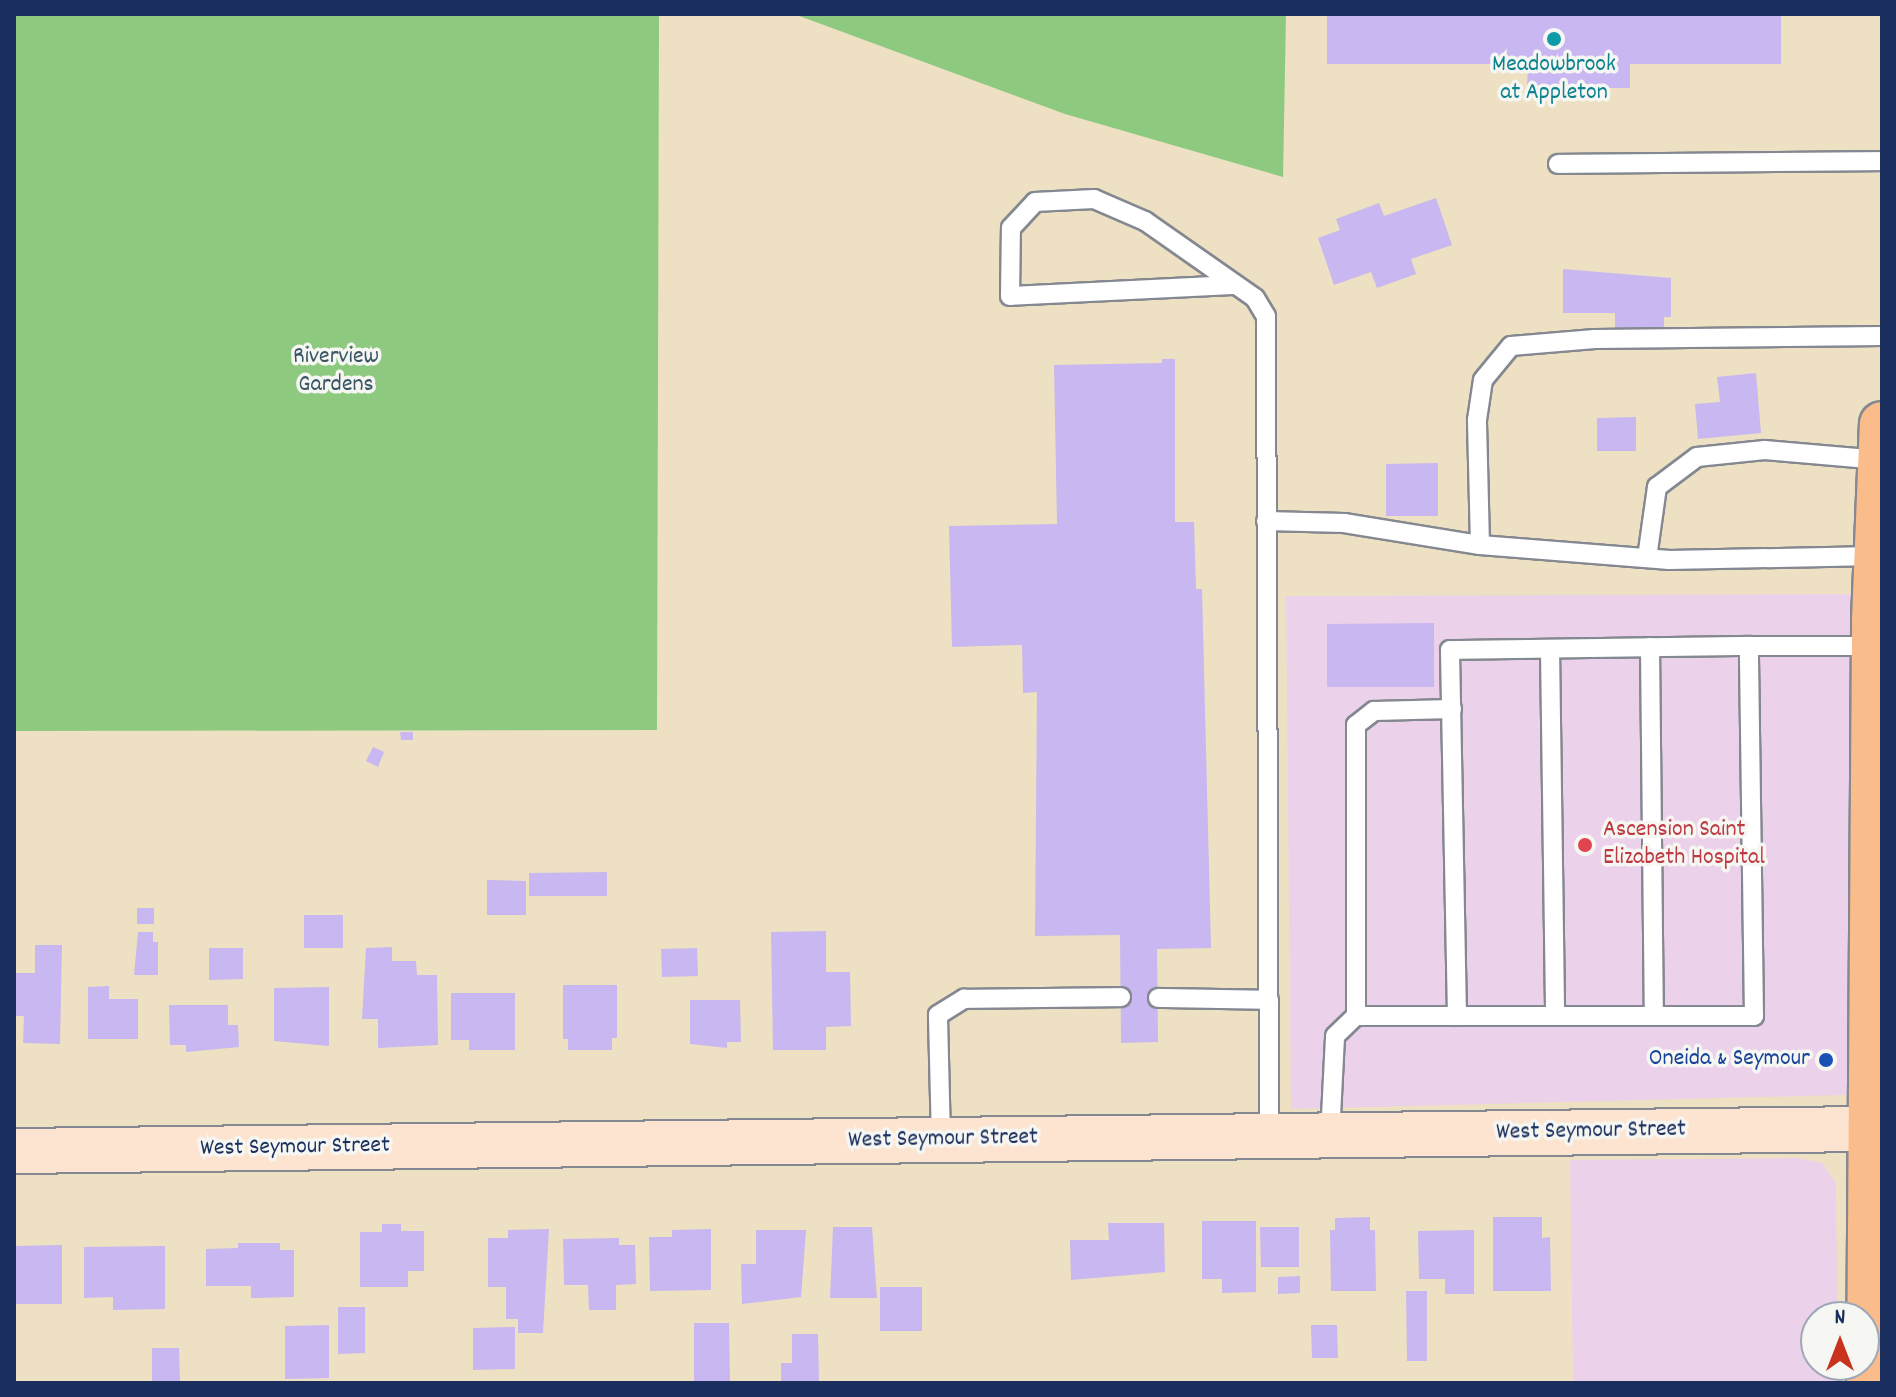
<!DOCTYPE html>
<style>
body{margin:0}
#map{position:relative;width:1896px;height:1397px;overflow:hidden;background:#eee0c2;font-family:Dekko,sans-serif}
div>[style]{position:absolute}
.built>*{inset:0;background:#ecd1ea}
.green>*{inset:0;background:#8dca80}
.building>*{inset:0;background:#c8b7f0}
.roads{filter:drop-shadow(2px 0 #848890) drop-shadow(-2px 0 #848890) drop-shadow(0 2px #848890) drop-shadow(0 -2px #848890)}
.lane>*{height:18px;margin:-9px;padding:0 9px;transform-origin:9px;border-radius:9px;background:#fff}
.secondary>*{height:44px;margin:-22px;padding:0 22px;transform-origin:22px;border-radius:22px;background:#fde4d0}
.primary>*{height:44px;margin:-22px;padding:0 22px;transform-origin:22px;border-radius:22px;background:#f9bc8a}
.dots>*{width:22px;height:22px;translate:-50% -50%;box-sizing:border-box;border:4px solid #f6f6f2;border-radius:50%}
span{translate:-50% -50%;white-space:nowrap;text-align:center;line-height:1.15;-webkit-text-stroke:7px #f6f6f2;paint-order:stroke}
.culture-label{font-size:24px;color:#0d838f}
.park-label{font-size:24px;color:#385666}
.health-label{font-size:24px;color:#be3a42}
.left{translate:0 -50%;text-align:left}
.transit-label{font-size:24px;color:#164399}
.right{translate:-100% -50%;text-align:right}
.street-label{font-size:24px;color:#1b2f5e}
.frame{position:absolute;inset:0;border:16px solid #1b2f5e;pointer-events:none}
.north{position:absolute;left:1800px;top:1301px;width:80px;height:80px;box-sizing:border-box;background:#f6f6f2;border:2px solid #9ea6b7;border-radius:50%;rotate:0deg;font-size:22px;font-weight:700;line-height:32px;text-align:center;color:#1b2f5e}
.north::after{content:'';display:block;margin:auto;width:28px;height:36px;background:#c8321e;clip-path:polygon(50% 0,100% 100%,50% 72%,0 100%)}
</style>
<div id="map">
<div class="built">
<div style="clip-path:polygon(1882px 594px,1882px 1094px,1291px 1109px,1286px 596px)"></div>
<div style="clip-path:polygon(1797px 1158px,1822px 1163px,1836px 1183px,1837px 1317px,1816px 1317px,1816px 1365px,1837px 1365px,1837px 1383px,1573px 1383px,1570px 1160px)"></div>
</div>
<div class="green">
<div style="clip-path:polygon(14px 14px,659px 14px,657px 730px,14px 731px)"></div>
<div style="clip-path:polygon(794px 14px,1286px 14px,1283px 177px,1065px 114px)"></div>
</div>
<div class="building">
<div style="clip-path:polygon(1327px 14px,1781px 14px,1781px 64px,1630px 64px,1630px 88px,1527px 88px,1528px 64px,1327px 64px)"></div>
<div style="clip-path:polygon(1436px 198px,1452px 245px,1411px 259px,1416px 274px,1377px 288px,1371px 272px,1334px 285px,1318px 238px,1340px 230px,1336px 219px,1379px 203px,1384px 216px)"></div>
<div style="clip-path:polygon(1563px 269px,1671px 278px,1671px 317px,1664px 317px,1664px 334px,1615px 333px,1615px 313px,1563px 313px)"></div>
<div style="clip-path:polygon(1162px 359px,1175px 359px,1175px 522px,1194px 522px,1196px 589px,1202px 589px,1211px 948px,1157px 949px,1158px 1042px,1121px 1043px,1120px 935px,1035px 936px,1037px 692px,1023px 693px,1022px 645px,952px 647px,949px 526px,1057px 524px,1054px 365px,1162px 363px)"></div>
<div style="clip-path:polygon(1756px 373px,1761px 433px,1698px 439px,1695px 404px,1720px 402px,1717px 377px)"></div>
<div style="clip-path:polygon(1636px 417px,1636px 451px,1597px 451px,1597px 418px)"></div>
<div style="clip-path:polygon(1438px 463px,1438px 516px,1386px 516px,1386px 464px)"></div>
<div style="clip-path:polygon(1434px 623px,1434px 687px,1327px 687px,1327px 624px)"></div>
<div style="clip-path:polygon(400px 732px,413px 732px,413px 740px,401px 740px)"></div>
<div style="clip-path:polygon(373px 747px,384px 752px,378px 767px,366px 761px)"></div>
<div style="clip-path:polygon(607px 872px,607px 896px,529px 896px,529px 873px)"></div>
<div style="clip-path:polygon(487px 880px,526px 881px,526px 915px,487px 915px)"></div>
<div style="clip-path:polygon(137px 908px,154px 908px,154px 924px,137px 924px)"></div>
<div style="clip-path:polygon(304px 915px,343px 915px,343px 948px,304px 948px)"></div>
<div style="clip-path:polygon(826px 931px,826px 972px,850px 972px,851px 1026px,826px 1027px,826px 1050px,773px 1050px,771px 932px)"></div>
<div style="clip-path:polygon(138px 932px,153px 932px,153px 942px,158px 942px,158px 975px,134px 975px)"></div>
<div style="clip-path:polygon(35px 945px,62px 945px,60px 1044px,23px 1043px,24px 1016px,14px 1016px,14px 973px,35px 973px)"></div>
<div style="clip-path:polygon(392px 947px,392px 961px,416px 961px,417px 975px,437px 975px,438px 1045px,378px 1048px,378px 1019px,362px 1019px,366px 948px)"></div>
<div style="clip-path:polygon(209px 948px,243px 948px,243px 979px,209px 980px)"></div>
<div style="clip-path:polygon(697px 948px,698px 976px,662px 977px,661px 949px)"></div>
<div style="clip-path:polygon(563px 985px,617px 985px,617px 1038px,612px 1038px,612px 1050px,568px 1050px,568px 1039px,563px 1039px)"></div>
<div style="clip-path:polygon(109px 986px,109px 999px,138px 999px,138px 1039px,88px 1039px,88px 987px)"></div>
<div style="clip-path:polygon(329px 987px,329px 1046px,274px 1041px,274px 988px)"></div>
<div style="clip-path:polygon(451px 993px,515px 993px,515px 1050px,469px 1050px,469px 1040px,451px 1040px)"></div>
<div style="clip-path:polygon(690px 1000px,740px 1000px,741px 1042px,727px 1042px,727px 1048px,690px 1044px)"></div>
<div style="clip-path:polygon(169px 1005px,228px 1005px,228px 1025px,238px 1025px,239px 1047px,186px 1052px,186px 1045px,170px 1045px)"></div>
<div style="clip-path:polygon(1370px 1217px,1370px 1230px,1375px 1230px,1376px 1291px,1331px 1291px,1330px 1230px,1335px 1230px,1335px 1218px)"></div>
<div style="clip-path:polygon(1493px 1217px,1542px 1217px,1542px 1238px,1550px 1237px,1551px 1291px,1493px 1291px)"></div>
<div style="clip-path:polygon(1202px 1221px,1256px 1221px,1256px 1292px,1222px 1293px,1222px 1279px,1202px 1279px)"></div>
<div style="clip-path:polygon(1108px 1223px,1164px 1223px,1165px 1272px,1071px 1280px,1070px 1240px,1109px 1240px)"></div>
<div style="clip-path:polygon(382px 1224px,401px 1224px,401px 1231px,424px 1231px,424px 1271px,408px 1271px,408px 1287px,360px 1287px,360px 1232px,382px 1232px)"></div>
<div style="clip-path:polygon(833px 1227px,872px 1227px,877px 1298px,830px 1298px)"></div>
<div style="clip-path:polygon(1260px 1227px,1299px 1227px,1299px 1267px,1261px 1267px)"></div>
<div style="clip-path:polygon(549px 1229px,543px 1333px,518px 1333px,518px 1319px,506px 1319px,506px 1287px,488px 1287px,488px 1238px,508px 1238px,508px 1230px)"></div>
<div style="clip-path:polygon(711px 1229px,711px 1290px,650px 1291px,649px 1237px,672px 1237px,672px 1230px)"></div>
<div style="clip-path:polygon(756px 1230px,806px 1230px,801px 1297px,742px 1304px,741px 1264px,756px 1264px)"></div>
<div style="clip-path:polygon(1474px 1230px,1474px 1294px,1445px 1294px,1445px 1279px,1419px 1279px,1418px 1231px)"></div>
<div style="clip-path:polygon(619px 1238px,619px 1245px,635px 1245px,636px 1284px,616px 1285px,616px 1310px,589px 1310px,588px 1285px,564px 1285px,563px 1239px)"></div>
<div style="clip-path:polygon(238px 1243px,280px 1243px,280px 1250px,294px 1250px,294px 1297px,251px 1298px,251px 1286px,206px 1286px,206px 1249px,238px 1248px)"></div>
<div style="clip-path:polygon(62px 1245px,62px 1304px,14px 1304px,14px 1246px)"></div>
<div style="clip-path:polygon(165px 1246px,165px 1309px,113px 1310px,113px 1297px,84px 1298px,84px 1247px)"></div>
<div style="clip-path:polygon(1300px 1276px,1300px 1293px,1278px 1294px,1278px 1277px)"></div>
<div style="clip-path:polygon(880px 1287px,922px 1287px,922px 1331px,880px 1331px)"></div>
<div style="clip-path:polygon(1406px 1291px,1427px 1291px,1427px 1361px,1407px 1361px)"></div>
<div style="clip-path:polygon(338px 1307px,365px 1307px,365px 1353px,338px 1354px)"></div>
<div style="clip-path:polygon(694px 1323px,729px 1323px,730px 1383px,694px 1383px)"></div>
<div style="clip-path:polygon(329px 1325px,329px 1378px,285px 1379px,285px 1326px)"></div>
<div style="clip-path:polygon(1311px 1325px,1337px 1325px,1338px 1358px,1312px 1358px)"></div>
<div style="clip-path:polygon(515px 1327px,515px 1369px,473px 1370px,473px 1328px)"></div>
<div style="clip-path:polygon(792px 1334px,818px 1334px,819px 1383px,781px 1383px,781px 1363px,792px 1363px)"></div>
<div style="clip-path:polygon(152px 1348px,179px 1348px,180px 1383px,152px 1383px)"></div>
</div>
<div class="roads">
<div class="lane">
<div style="left:1558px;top:164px;width:324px;rotate:-0.5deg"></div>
<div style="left:1234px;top:285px;width:224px;rotate:177.2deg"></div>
<div style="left:1010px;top:296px;width:68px;rotate:-89.2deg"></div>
<div style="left:1011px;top:228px;width:35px;rotate:-47deg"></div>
<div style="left:1035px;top:202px;width:59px;rotate:-2.9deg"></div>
<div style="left:1094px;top:199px;width:56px;rotate:23.3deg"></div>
<div style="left:1145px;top:221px;width:134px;rotate:35deg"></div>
<div style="left:1255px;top:298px;width:21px;rotate:59deg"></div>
<div style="left:1266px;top:316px;width:820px;rotate:89.79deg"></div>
<div style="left:1266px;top:521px;width:78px;rotate:1.5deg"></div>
<div style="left:1344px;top:523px;width:138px;rotate:9.2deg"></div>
<div style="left:1480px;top:545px;width:190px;rotate:4.5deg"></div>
<div style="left:1669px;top:560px;width:207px;rotate:-1.1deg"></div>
<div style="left:1480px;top:545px;width:125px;rotate:-91.4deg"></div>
<div style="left:1477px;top:420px;width:40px;rotate:-81.5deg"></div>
<div style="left:1483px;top:380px;width:44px;rotate:-50.5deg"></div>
<div style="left:1511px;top:346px;width:84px;rotate:-4.8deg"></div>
<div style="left:1595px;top:339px;width:287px;rotate:-0.6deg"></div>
<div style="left:1647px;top:558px;width:72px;rotate:-82deg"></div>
<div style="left:1657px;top:487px;width:50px;rotate:-36.9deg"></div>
<div style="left:1697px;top:457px;width:68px;rotate:-5.9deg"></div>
<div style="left:1765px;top:450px;width:115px;rotate:5deg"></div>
<div style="left:1650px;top:647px;width:369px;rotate:89.4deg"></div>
<div style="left:1550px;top:649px;width:367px;rotate:89.2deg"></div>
<div style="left:1158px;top:998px;width:111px;rotate:1deg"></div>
<div style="left:1356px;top:1016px;width:291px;rotate:-90deg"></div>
<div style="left:1356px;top:725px;width:23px;rotate:-38deg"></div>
<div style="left:1374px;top:711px;width:78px;rotate:-1.5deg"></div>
<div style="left:1457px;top:1016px;width:366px;rotate:-91.1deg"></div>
<div style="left:1450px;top:650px;width:299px;rotate:-0.8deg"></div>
<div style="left:1330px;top:1136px;width:100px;rotate:-87.1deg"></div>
<div style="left:1335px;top:1036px;width:29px;rotate:-44deg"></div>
<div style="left:1356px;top:1016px;width:398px"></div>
<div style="left:1754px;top:1016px;width:370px;rotate:-90.8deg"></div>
<div style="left:1749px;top:646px;width:125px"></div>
<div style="left:941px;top:1140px;width:125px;rotate:-91.4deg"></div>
<div style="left:938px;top:1015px;width:31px;rotate:-32deg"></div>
<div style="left:964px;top:999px;width:157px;rotate:-0.7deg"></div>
</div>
<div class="secondary">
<div style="left:14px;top:1151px;width:1858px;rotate:-0.68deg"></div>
</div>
<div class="primary">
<div style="left:1869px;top:1383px;width:763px;rotate:-89.62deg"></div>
<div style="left:1874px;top:620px;width:196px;rotate:-87.7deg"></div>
</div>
</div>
<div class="dots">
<div style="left:1554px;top:39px;background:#0f9aa8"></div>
<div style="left:1585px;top:845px;background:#e0444e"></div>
<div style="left:1826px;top:1060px;background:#1a4fb4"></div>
</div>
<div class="culture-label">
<span style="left:1554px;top:80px">Meadowbrook<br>at Appleton</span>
</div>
<div class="park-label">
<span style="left:336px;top:372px">Riverview<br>Gardens</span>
</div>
<div class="health-label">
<span class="left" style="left:1603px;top:845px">Ascension Saint<br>Elizabeth Hospital</span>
</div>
<div class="transit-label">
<span class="right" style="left:1810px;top:1060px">Oneida &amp; Seymour</span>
</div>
<div class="street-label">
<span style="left:1591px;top:1132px;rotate:-1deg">West Seymour Street</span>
<span style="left:943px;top:1140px;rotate:-1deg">West Seymour Street</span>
<span style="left:295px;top:1148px;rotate:-1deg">West Seymour Street</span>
</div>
<div class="frame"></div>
<div class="north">N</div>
</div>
